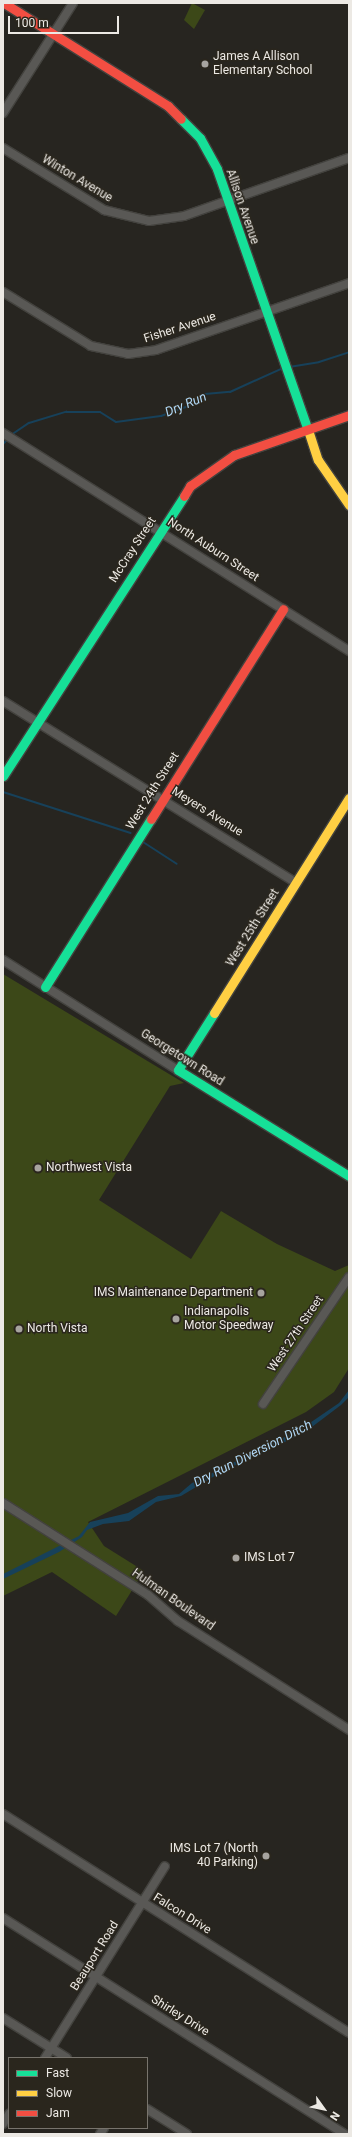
<!DOCTYPE html>
<style>
body{margin:0}
#map{position:relative;width:352px;height:2137px;overflow:hidden;background:#272520;font-family:Roboto,sans-serif}
div>[style]{position:absolute}
.green>*{inset:0;background:#3c4818}
.water>*{inset:0;background:#17415a}
.stream>*{height:2px;margin:-1px;padding:0 1px;transform-origin:1px;border-radius:1px;background:#17415a}
.roads{filter:drop-shadow(1px 0 #43423e) drop-shadow(-1px 0 #43423e) drop-shadow(0 1px #43423e) drop-shadow(0 -1px #43423e)}
.street>*{height:8px;margin:-4px;padding:0 4px;transform-origin:4px;border-radius:4px;background:#595855}
.fast>*{height:9px;margin:-4.5px;padding:0 4.5px;transform-origin:4.5px;border-radius:4.5px;background:#16e098}
.slow>*{height:9px;margin:-4.5px;padding:0 4.5px;transform-origin:4.5px;border-radius:4.5px;background:#ffcf43}
.jam>*{height:9px;margin:-4.5px;padding:0 4.5px;transform-origin:4.5px;border-radius:4.5px;background:#f24e42}
.dots>*{width:11px;height:11px;translate:-50% -50%;box-sizing:border-box;border:2px solid #2a261d;border-radius:50%}
span{translate:-50% -50%;white-space:nowrap;text-align:center;line-height:1.15;-webkit-text-stroke:3px #2a261d;paint-order:stroke}
.poi-label{font-size:12px;color:#ece9e4}
.left{translate:0 -50%;text-align:left}
.right{translate:-100% -50%;text-align:right}
.street-label{font-size:12px;color:#ece9e4}
.water-label{font-size:13px;color:#b0d8f6;font-style:italic}
.frame{position:absolute;inset:0;border:4px solid #ece9e4;pointer-events:none}
.legend{position:absolute;left:8px;top:2057px;width:140px;height:72px;box-sizing:border-box;background:#2a261d;border:1px solid #78746d;margin:0;padding:5px 7px;list-style:none;font-size:12px;color:#ece9e4}
.legend li{display:flex;align-items:center;gap:8px;height:20px}
.legend b{width:20px;border:1px solid #78746d}
.north{position:absolute;left:304px;top:2089px;width:40px;height:40px;-webkit-text-stroke:3px #2a261d;paint-order:stroke;rotate:123deg;font-size:11px;font-weight:700;line-height:16px;text-align:center;color:#ece9e4}
.north::after{content:'';display:block;margin:auto;width:14px;height:18px;background:#ece9e4;clip-path:polygon(50% 0,100% 100%,50% 72%,0 100%)}
.scale{position:absolute;left:8px;top:16px;width:111px;height:18px;box-sizing:border-box;border:2px solid #ece9e4;border-top:0;padding-left:5px;font-size:12px;line-height:14px;white-space:nowrap;color:#ece9e4;-webkit-text-stroke:3px #2a261d;paint-order:stroke}
</style>
<div id="map">
<div class="green">
<div style="clip-path:polygon(192px 3px,205px 10px,194px 29px,184px 20px)"></div>
<div style="clip-path:polygon(3px 974px,184px 1083px,170px 1086px,99px 1200px,191px 1259px,221px 1211px,277px 1244px,335px 1271px,349px 1265px,349px 1368px,334px 1392px,306px 1412px,88px 1522px,104px 1546px,144px 1571px,116px 1616px,52px 1572px,3px 1596px)"></div>
</div>
<div class="water">
<div style="clip-path:polygon(349px 1390px,349px 1397px,341px 1405px,304px 1433px,223px 1471px,181px 1496px,156px 1502px,129px 1521px,103px 1524px,87px 1530px,82px 1537px,59px 1552px,3px 1579px,3px 1574px,79px 1536px,90px 1522px,128px 1513px,158px 1496px,179px 1494px,192px 1483px,301px 1429px,339px 1403px)"></div>
</div>
<div class="stream">
<div style="left:289px;top:367px;width:30px;rotate:-9deg"></div>
<div style="left:319px;top:362px;width:32px;rotate:-18deg"></div>
<div style="left:11px;top:435px;width:22px;rotate:-34deg"></div>
<div style="left:29px;top:423px;width:39px;rotate:-17deg"></div>
<div style="left:66px;top:412px;width:34px"></div>
<div style="left:100px;top:412px;width:19px;rotate:32deg"></div>
<div style="left:116px;top:422px;width:45px;rotate:-7.6deg"></div>
<div style="left:161px;top:416px;width:30px;rotate:-20deg"></div>
<div style="left:189px;top:406px;width:20px;rotate:-37deg"></div>
<div style="left:205px;top:394px;width:25px;rotate:-5deg"></div>
<div style="left:230px;top:392px;width:58px;rotate:-24.4deg"></div>
<div style="left:3px;top:444px;width:7px;rotate:-45deg"></div>
<div style="left:3px;top:792px;width:134px;rotate:17.8deg"></div>
<div style="left:143px;top:842px;width:40px;rotate:32.9deg"></div>
</div>
<div class="roads">
<div class="street">
<div style="left:3px;top:113px;width:130px;rotate:-57.5deg"></div>
<div style="left:3px;top:148px;width:119px;rotate:31.5deg"></div>
<div style="left:104px;top:210px;width:46px;rotate:13.7deg"></div>
<div style="left:149px;top:221px;width:35px;rotate:-8deg"></div>
<div style="left:184px;top:216px;width:175px;rotate:-19.4deg"></div>
<div style="left:3px;top:292px;width:103px;rotate:31.5deg"></div>
<div style="left:91px;top:346px;width:38px;rotate:12deg"></div>
<div style="left:128px;top:354px;width:28px;rotate:-8deg"></div>
<div style="left:156px;top:350px;width:204px;rotate:-19.1deg"></div>
<div style="left:3px;top:433px;width:409px;rotate:32.2deg"></div>
<div style="left:3px;top:701px;width:345px;rotate:31.8deg"></div>
<div style="left:3px;top:960px;width:207px;rotate:32.2deg"></div>
<div style="left:263px;top:1404px;width:153px;rotate:-55.9deg"></div>
<div style="left:3px;top:1503px;width:172px;rotate:32.4deg"></div>
<div style="left:148px;top:1595px;width:40px;rotate:41deg"></div>
<div style="left:178px;top:1621px;width:203px;rotate:32.5deg"></div>
<div style="left:3px;top:1814px;width:409px;rotate:32.3deg"></div>
<div style="left:3px;top:1918px;width:404px;rotate:32.3deg"></div>
<div style="left:3px;top:2018px;width:75px;rotate:32deg"></div>
<div style="left:45px;top:2058px;width:226px;rotate:-58deg"></div>
<div style="left:147px;top:2109px;width:47px;rotate:32deg"></div>
<div style="left:3px;top:2124px;width:12px;rotate:-59deg"></div>
<div style="left:100px;top:2134px;width:7px;rotate:-56deg"></div>
</div>
<div class="fast">
<div style="left:181px;top:119px;width:27px;rotate:45deg"></div>
<div style="left:200px;top:138px;width:35px;rotate:61deg"></div>
<div style="left:217px;top:169px;width:280px;rotate:70.8deg"></div>
<div style="left:3px;top:776px;width:333px;rotate:-57.1deg"></div>
<div style="left:45px;top:987px;width:199px;rotate:-57.8deg"></div>
<div style="left:214px;top:1013px;width:67px;rotate:122.3deg"></div>
<div style="left:178px;top:1070px;width:201px;rotate:31.8deg"></div>
</div>
<div class="slow">
<div style="left:309px;top:433px;width:28px;rotate:72deg"></div>
<div style="left:318px;top:460px;width:55px;rotate:55.4deg"></div>
<div style="left:214px;top:1013px;width:254px;rotate:-57.9deg"></div>
</div>
<div class="jam">
<div style="left:4px;top:3px;width:194px;rotate:32.1deg"></div>
<div style="left:168px;top:106px;width:18px;rotate:45deg"></div>
<div style="left:184px;top:496px;width:12px;rotate:-59deg"></div>
<div style="left:190px;top:486px;width:54px;rotate:-35.2deg"></div>
<div style="left:234px;top:455px;width:122px;rotate:-19.2deg"></div>
<div style="left:151px;top:819px;width:248px;rotate:-57.8deg"></div>
</div>
</div>
<div class="dots">
<div style="left:205px;top:64px;background:#a7a49f"></div>
<div style="left:38px;top:1168px;background:#a7a49f"></div>
<div style="left:261px;top:1293px;background:#a7a49f"></div>
<div style="left:176px;top:1319px;background:#a7a49f"></div>
<div style="left:19px;top:1329px;background:#a7a49f"></div>
<div style="left:236px;top:1558px;background:#a7a49f"></div>
<div style="left:266px;top:1856px;background:#a7a49f"></div>
</div>
<div class="poi-label">
<span class="left" style="left:213px;top:64px">James A Allison<br>Elementary School</span>
<span class="left" style="left:46px;top:1168px">Northwest Vista</span>
<span class="right" style="left:253px;top:1293px">IMS Maintenance Department</span>
<span class="left" style="left:184px;top:1319px">Indianapolis<br>Motor Speedway</span>
<span class="left" style="left:27px;top:1329px">North Vista</span>
<span class="left" style="left:244px;top:1558px">IMS Lot 7</span>
<span class="right" style="left:258px;top:1856px">IMS Lot 7 (North<br>40 Parking)</span>
</div>
<div class="street-label">
<span style="left:77px;top:179px;rotate:31deg">Winton Avenue</span>
<span style="left:242px;top:207px;rotate:71deg">Allison Avenue</span>
<span style="left:180px;top:328px;rotate:-18deg">Fisher Avenue</span>
<span style="left:133px;top:550px;rotate:-57deg">McCray Street</span>
<span style="left:213px;top:550px;rotate:33deg">North Auburn Street</span>
<span style="left:153px;top:791px;rotate:-58deg">West 24th Street</span>
<span style="left:207px;top:812px;rotate:32deg">Meyers Avenue</span>
<span style="left:253px;top:928px;rotate:-58deg">West 25th Street</span>
<span style="left:182px;top:1058px;rotate:32deg">Georgetown Road</span>
<span style="left:296px;top:1334px;rotate:-56deg">West 27th Street</span>
<span style="left:173px;top:1600px;rotate:35deg">Hulman Boulevard</span>
<span style="left:182px;top:1914px;rotate:32deg">Falcon Drive</span>
<span style="left:95px;top:1956px;rotate:-58deg">Beauport Road</span>
<span style="left:180px;top:2016px;rotate:32deg">Shirley Drive</span>
</div>
<div class="water-label">
<span style="left:186px;top:405px;rotate:-23deg">Dry Run</span>
<span style="left:253px;top:1454px;rotate:-27deg">Dry Run Diversion Ditch</span>
</div>
<div class="frame"></div>
<ul class="legend">
<li><b style="height:5px;background:#16e098"></b>Fast</li>
<li><b style="height:5px;background:#ffcf43"></b>Slow</li>
<li><b style="height:5px;background:#f24e42"></b>Jam</li>
</ul>
<div class="north">N</div>
<div class="scale">100 m</div>
</div>
